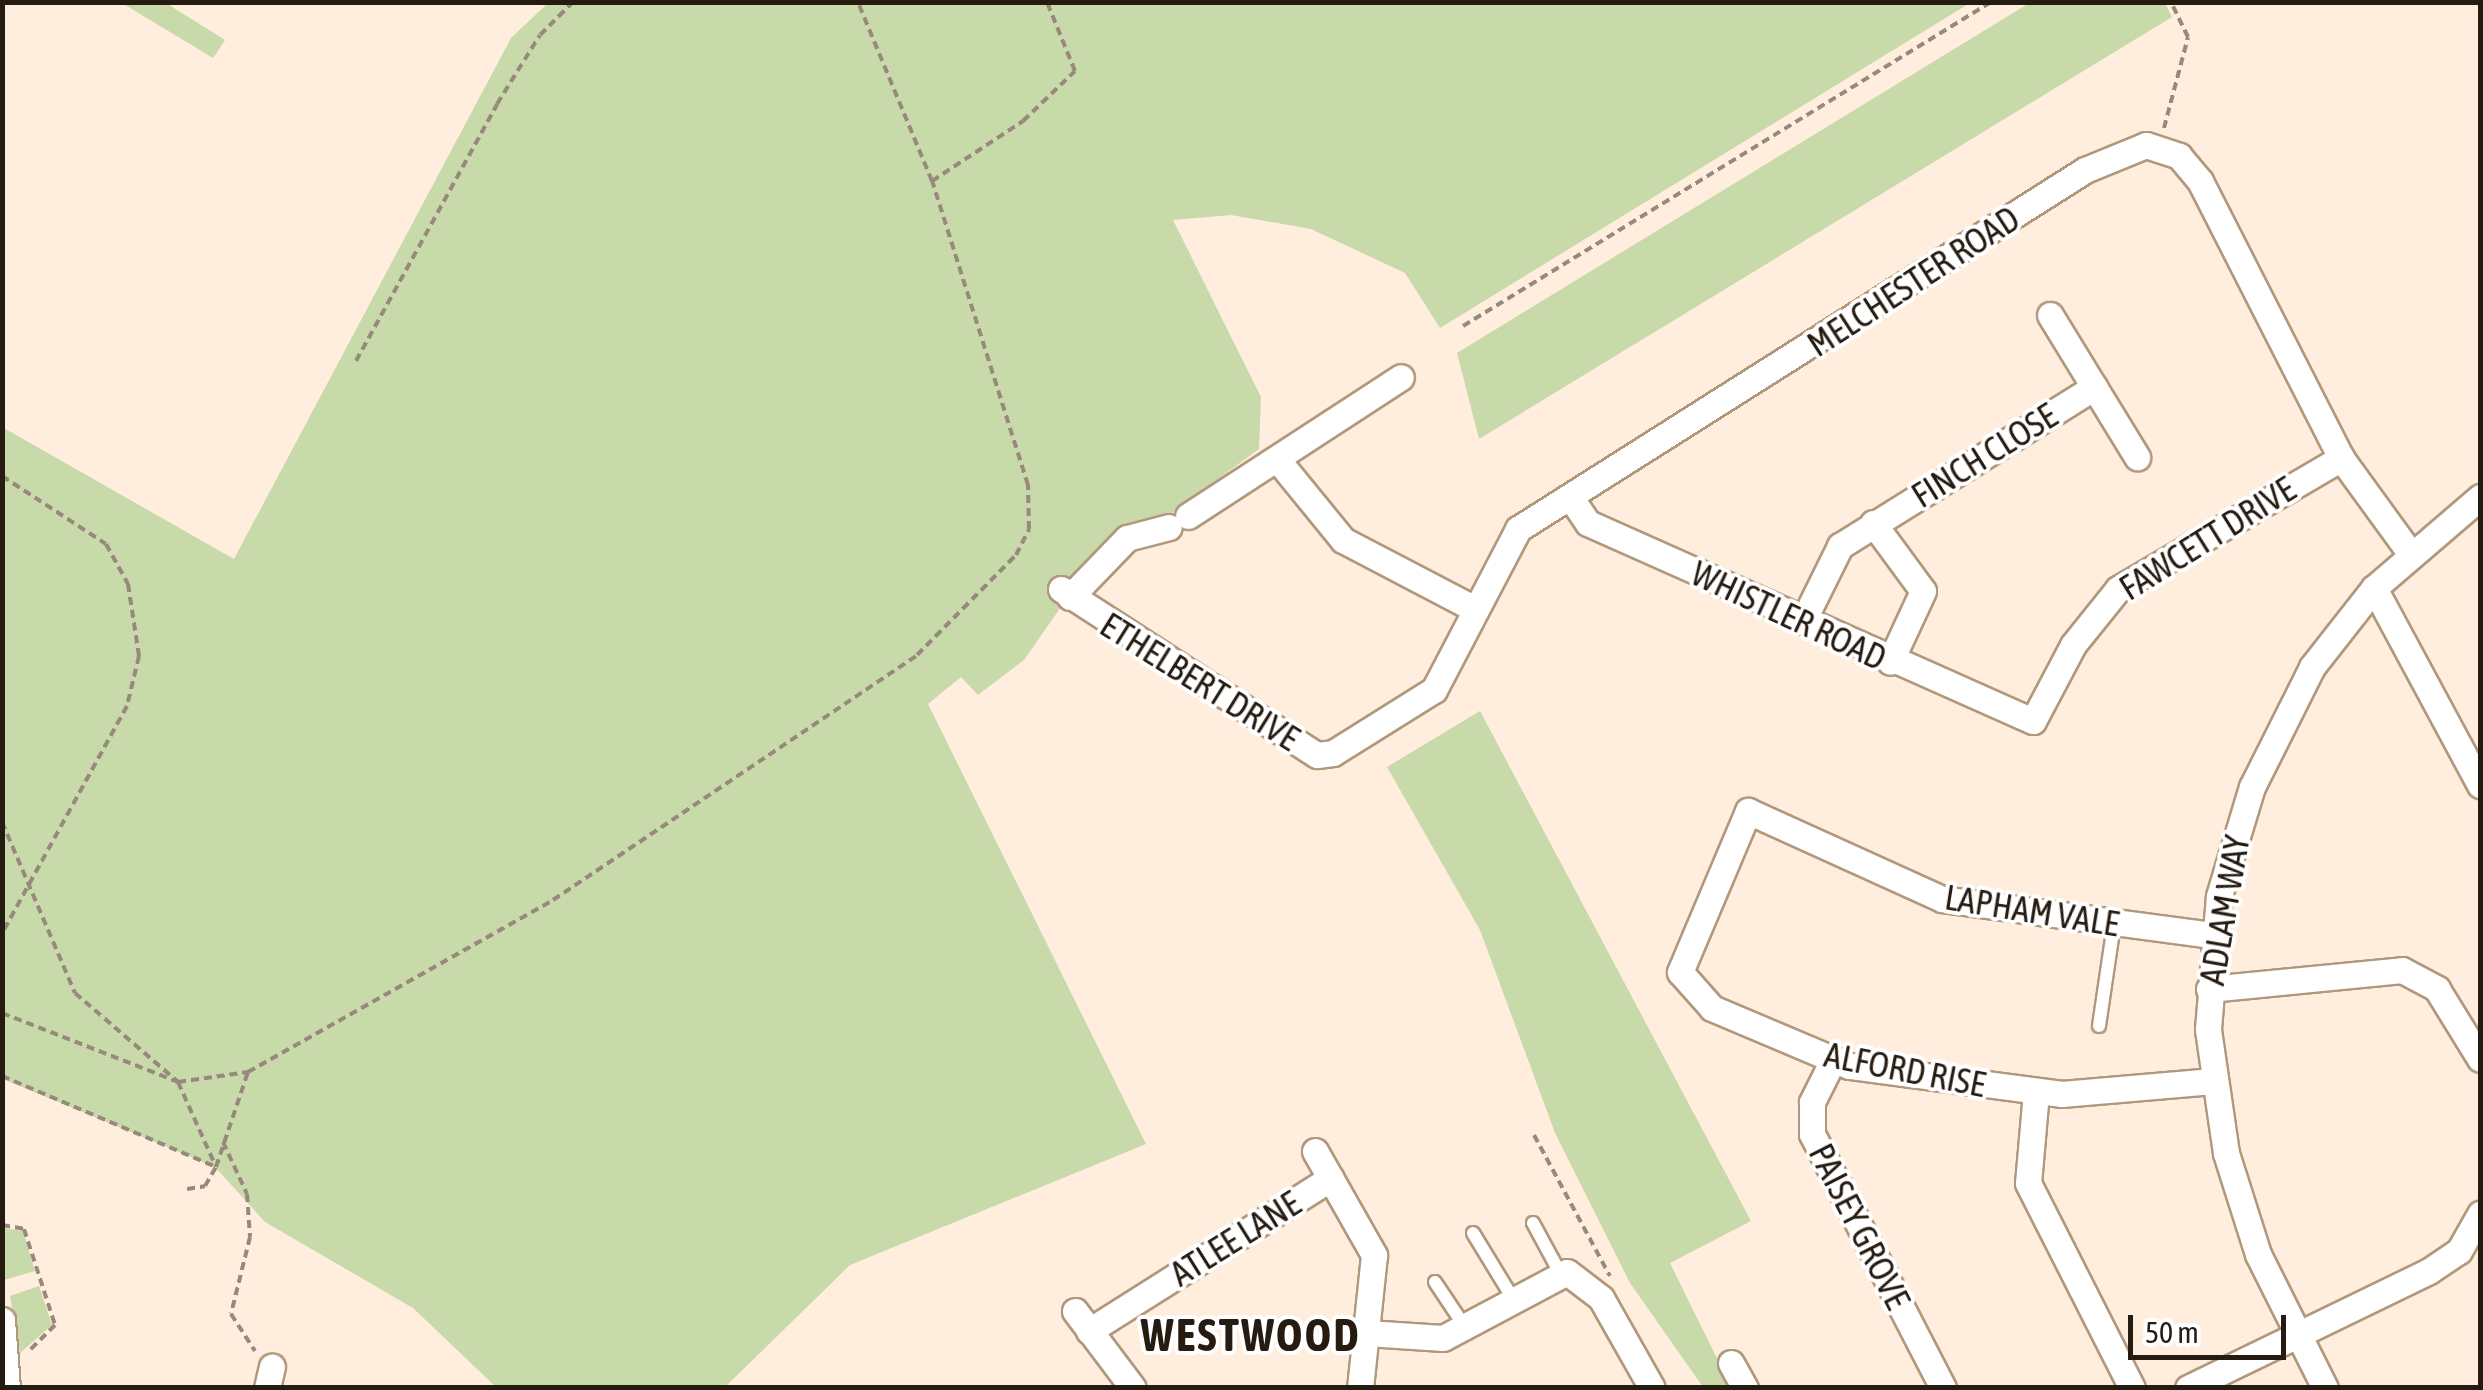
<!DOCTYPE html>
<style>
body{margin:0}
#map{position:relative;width:2483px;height:1390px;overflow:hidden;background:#fed;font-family:"Asap Condensed",sans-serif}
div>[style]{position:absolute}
.green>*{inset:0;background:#c8d9aa}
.path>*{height:4px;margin-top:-2px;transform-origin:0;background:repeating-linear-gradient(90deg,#97897b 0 8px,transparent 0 13px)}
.roads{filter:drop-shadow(2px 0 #b1987c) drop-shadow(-2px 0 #b1987c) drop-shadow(0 2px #b1987c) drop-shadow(0 -2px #b1987c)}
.lane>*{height:12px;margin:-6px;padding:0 6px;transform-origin:6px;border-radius:6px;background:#fff}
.street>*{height:25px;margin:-12.5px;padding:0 12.5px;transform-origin:12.5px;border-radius:12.5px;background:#fff}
span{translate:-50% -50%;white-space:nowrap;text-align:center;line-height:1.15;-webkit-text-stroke:8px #fff;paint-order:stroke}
.street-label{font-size:35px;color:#251b11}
.district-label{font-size:45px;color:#251b11;font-weight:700;letter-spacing:2.5px}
.frame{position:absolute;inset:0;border:5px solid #251b11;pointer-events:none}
.scale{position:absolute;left:2128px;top:1315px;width:158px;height:45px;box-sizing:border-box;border:5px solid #251b11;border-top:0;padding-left:12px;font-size:30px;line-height:35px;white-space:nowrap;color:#251b11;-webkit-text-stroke:8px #fff;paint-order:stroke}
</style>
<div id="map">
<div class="green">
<div style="clip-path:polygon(2031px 2px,2165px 3px,2172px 17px,1479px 439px,1457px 353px)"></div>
<div style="clip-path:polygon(122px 3px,166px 3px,225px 40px,213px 58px)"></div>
<div style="clip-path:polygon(548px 3px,1970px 3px,1440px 328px,1405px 273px,1311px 229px,1231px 215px,1173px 220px,1261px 397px,1259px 449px,1079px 581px,1024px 660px,978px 695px,961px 677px,928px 704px,1146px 1144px,850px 1265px,725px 1387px,496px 1387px,413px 1308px,265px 1222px,215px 1167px,3px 1079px,2px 427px,234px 559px,511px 38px)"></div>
<div style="clip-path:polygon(1480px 711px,1751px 1221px,1670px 1263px,1731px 1387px,1703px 1387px,1630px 1283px,1555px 1133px,1480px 930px,1387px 767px)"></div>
<div style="clip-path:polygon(3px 1228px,23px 1231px,35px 1271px,4px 1280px)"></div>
<div style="clip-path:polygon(39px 1286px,52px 1325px,20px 1353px,10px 1296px)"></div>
</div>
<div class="path">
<div style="left:2164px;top:128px;width:94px;rotate:-75.2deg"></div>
<div style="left:2188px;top:37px;width:39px;rotate:-116deg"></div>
<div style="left:932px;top:181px;width:109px;rotate:-33.4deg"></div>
<div style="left:1023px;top:121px;width:72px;rotate:-43.9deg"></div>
<div style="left:1075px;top:71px;width:74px;rotate:-112.1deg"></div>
<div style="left:1463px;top:326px;width:619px;rotate:-31.53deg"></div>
<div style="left:356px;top:361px;width:293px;rotate:-61.2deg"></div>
<div style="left:497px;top:104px;width:81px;rotate:-58.1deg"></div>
<div style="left:540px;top:35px;width:47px;rotate:-45deg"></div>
<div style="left:2px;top:476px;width:124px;rotate:33.2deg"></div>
<div style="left:106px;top:544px;width:46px;rotate:61.2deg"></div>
<div style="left:128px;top:584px;width:73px;rotate:81.3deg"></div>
<div style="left:139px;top:656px;width:51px;rotate:103.5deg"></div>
<div style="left:127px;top:706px;width:259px;rotate:118.8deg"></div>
<div style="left:2px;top:822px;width:186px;rotate:66.9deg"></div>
<div style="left:75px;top:993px;width:136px;rotate:40.8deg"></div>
<div style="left:178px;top:1082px;width:93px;rotate:65.9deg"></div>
<div style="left:2px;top:1013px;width:189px;rotate:21.4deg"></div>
<div style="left:178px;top:1082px;width:71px;rotate:-8.1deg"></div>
<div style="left:2px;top:1076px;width:233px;rotate:23deg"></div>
<div style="left:1534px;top:1135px;width:160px;rotate:61.7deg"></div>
<div style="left:223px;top:1142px;width:57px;rotate:65.2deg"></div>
<div style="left:247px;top:1194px;width:43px;rotate:86deg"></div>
<div style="left:250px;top:1237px;width:79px;rotate:103.9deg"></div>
<div style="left:231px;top:1314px;width:44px;rotate:57deg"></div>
<div style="left:187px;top:1189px;width:18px;rotate:-9deg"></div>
<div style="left:205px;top:1186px;width:22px;rotate:-60deg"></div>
<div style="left:216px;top:1167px;width:100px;rotate:-71.4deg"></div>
<div style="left:248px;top:1072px;width:350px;rotate:-29.4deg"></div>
<div style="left:553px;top:900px;width:439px;rotate:-33.9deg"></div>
<div style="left:917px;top:655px;width:141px;rotate:-45.3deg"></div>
<div style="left:1016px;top:555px;width:29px;rotate:-63deg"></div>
<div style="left:1029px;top:529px;width:44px;rotate:-91.3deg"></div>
<div style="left:1028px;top:485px;width:319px;rotate:-107.5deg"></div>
<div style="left:932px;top:181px;width:194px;rotate:-112.5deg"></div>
<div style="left:2px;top:1225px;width:22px;rotate:10deg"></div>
<div style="left:24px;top:1229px;width:101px;rotate:72.1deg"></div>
<div style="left:55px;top:1325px;width:37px;rotate:135deg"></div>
</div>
<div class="roads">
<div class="lane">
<div style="left:2099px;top:1026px;width:103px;rotate:-81.6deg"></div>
<div style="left:1533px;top:1223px;width:57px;rotate:61.6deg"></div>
<div style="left:1473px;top:1233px;width:75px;rotate:58.6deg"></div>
<div style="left:1435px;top:1282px;width:54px;rotate:56.3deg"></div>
</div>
<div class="street">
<div style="left:2050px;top:315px;width:167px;rotate:58.5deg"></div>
<div style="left:1281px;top:464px;width:98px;rotate:50.8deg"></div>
<div style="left:1343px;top:540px;width:149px;rotate:27.6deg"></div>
<div style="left:1571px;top:498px;width:30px;rotate:56deg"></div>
<div style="left:1588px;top:523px;width:487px;rotate:24deg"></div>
<div style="left:2033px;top:721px;width:86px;rotate:-62.2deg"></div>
<div style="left:2073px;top:645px;width:72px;rotate:-51.2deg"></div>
<div style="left:2118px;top:589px;width:259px;rotate:-30.4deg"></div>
<div style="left:1188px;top:516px;width:254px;rotate:-33.1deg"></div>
<div style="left:1873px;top:523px;width:84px;rotate:53.7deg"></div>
<div style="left:1923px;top:591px;width:78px;rotate:114.9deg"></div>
<div style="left:2374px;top:588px;width:224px;rotate:61.7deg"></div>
<div style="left:1061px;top:589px;width:305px;rotate:33deg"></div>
<div style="left:1317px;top:755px;width:16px;rotate:-7deg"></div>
<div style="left:1333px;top:753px;width:119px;rotate:-32deg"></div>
<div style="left:1434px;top:690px;width:182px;rotate:-62.4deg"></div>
<div style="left:1518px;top:529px;width:671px;rotate:-32.34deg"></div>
<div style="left:2085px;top:170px;width:66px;rotate:-22.3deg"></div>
<div style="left:2146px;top:145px;width:35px;rotate:18deg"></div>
<div style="left:2179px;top:156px;width:33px;rotate:50deg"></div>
<div style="left:2200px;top:181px;width:311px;rotate:63deg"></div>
<div style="left:2341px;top:458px;width:117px;rotate:54deg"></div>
<div style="left:1070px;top:597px;width:82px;rotate:-46deg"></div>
<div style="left:1127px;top:538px;width:43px;rotate:-14.7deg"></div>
<div style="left:1803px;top:621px;width:84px;rotate:-63.7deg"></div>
<div style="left:1840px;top:546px;width:300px;rotate:-32deg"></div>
<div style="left:2209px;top:989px;width:194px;rotate:-5.6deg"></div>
<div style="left:2402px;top:970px;width:40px;rotate:28deg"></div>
<div style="left:2437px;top:989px;width:82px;rotate:58.4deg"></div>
<div style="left:1832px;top:1062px;width:45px;rotate:116.6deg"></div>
<div style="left:1812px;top:1102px;width:32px;rotate:90deg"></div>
<div style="left:1812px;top:1134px;width:286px;rotate:62.7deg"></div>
<div style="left:2213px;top:1081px;width:152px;rotate:175.1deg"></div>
<div style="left:2062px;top:1094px;width:215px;rotate:-172.5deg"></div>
<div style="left:1849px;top:1066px;width:149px;rotate:-157.1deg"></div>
<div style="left:1712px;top:1008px;width:48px;rotate:-131.6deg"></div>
<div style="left:1680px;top:972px;width:175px;rotate:-67.1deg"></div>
<div style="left:1748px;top:811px;width:213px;rotate:24.4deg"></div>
<div style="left:1942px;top:899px;width:273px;rotate:7.6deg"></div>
<div style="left:2036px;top:1092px;width:91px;rotate:95deg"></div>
<div style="left:2028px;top:1183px;width:230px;rotate:63.1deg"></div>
<div style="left:1315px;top:1151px;width:120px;rotate:60.4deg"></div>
<div style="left:1374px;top:1255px;width:134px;rotate:96deg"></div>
<div style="left:1075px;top:1311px;width:96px;rotate:53deg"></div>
<div style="left:2px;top:1320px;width:68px;rotate:85.8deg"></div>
<div style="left:1089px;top:1331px;width:286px;rotate:-32.3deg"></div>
<div style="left:1367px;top:1333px;width:76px;rotate:3.8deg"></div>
<div style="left:1443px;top:1338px;width:140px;rotate:-28deg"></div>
<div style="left:1567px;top:1272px;width:43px;rotate:37.4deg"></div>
<div style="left:1601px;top:1298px;width:103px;rotate:60.5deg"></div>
<div style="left:1731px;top:1363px;width:29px;rotate:61deg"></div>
<div style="left:267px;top:1388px;width:22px;rotate:-77deg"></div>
<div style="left:2188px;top:1388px;width:268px;rotate:-25.9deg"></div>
<div style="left:2429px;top:1271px;width:36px;rotate:-34deg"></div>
<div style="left:2459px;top:1251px;width:43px;rotate:-60.4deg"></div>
<div style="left:2325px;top:1388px;width:150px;rotate:-116.6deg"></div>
<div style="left:2258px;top:1254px;width:106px;rotate:-107.6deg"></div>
<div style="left:2226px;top:1153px;width:125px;rotate:-98.3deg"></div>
<div style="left:2208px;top:1029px;width:133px;rotate:-85.3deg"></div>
<div style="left:2219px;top:896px;width:114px;rotate:-73.2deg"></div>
<div style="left:2252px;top:787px;width:134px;rotate:-63.4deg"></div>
<div style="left:2312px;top:667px;width:100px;rotate:-51.9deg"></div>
<div style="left:2374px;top:588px;width:140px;rotate:-40.6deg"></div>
</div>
</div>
<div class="street-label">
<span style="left:1913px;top:281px;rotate:-33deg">MELCHESTER ROAD</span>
<span style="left:1984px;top:455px;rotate:-32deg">FINCH CLOSE</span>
<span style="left:2207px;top:538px;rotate:-32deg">FAWCETT DRIVE</span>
<span style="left:1789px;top:615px;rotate:25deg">WHISTLER ROAD</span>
<span style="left:1200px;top:681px;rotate:32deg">ETHELBERT DRIVE</span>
<span style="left:2032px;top:910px;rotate:9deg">LAPHAM VALE</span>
<span style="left:2224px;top:910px;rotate:-80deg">ADLAM WAY</span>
<span style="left:1905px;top:1069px;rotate:11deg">ALFORD RISE</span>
<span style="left:1860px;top:1226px;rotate:63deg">PAISEY GROVE</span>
<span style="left:1235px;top:1238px;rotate:-32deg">ATLEE LANE</span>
</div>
<div class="district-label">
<span style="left:1251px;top:1336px">WESTWOOD</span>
</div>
<div class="frame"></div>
<div class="scale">50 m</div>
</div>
